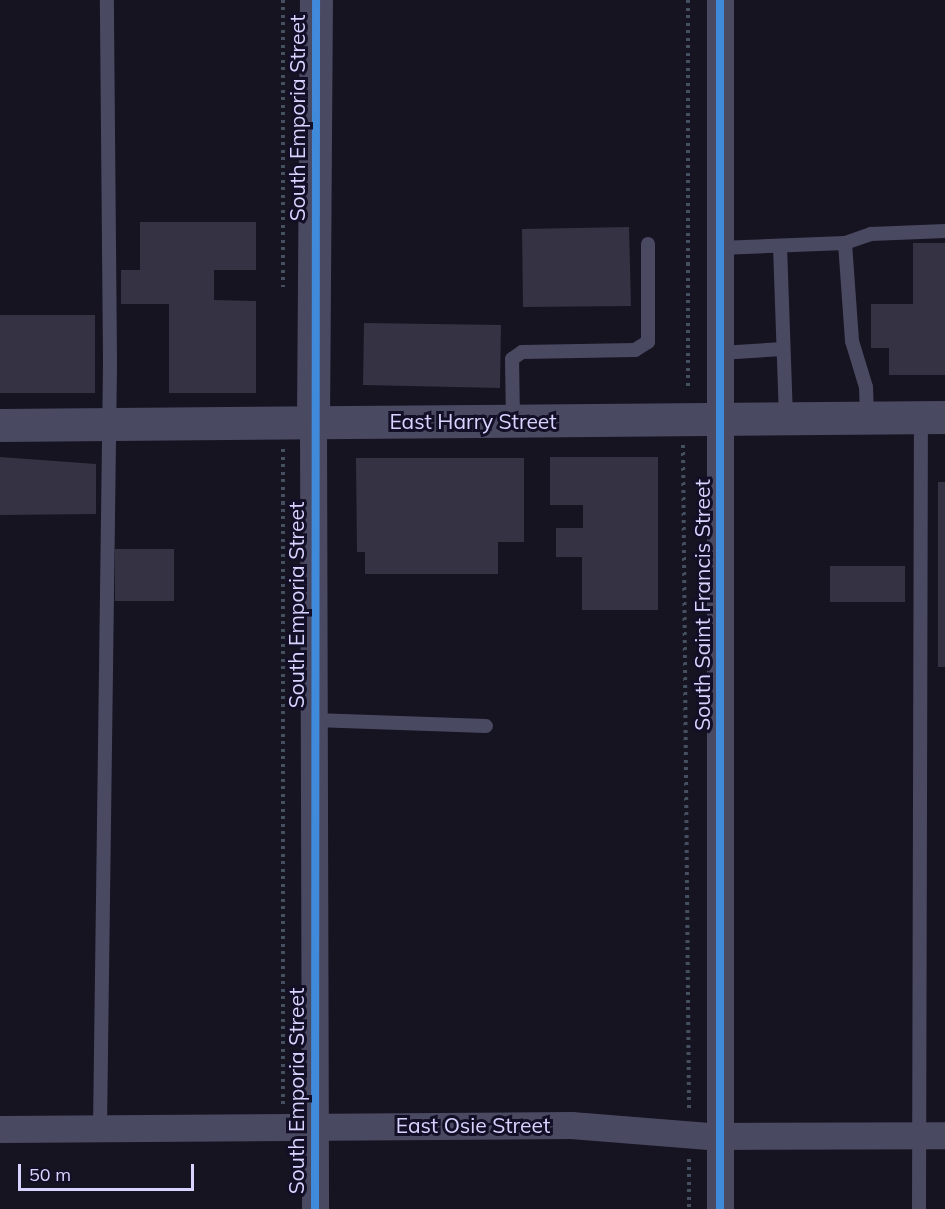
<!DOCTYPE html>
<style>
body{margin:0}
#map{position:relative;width:945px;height:1209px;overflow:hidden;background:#161421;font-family:Mulish,sans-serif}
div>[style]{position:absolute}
.building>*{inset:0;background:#343243}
.path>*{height:4px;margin-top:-2px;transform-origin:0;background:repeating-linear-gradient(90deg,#44505f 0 3px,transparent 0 7.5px)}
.service>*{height:14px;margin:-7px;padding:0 7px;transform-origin:7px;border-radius:7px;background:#4a4962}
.minor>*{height:27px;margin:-13.5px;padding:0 13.5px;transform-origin:13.5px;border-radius:13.5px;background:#4a4962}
.tertiary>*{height:33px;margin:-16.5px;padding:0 16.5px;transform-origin:16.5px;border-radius:16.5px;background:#4a4962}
.cycleway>*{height:8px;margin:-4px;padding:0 4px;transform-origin:4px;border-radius:4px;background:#408adc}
span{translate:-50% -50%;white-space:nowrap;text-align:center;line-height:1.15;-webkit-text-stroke:6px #130f26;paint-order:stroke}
.street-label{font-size:21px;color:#d9d4ff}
.scale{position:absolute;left:18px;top:1164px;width:176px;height:27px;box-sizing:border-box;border:3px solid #d9d4ff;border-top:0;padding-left:8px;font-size:18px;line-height:21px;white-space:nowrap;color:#d9d4ff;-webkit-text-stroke:4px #130f26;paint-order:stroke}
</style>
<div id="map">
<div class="building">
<div style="clip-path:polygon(140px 222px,256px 222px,256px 270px,214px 270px,214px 300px,256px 301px,256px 393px,169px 393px,169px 304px,121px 304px,121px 270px,140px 270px)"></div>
<div style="clip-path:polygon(629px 227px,631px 306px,523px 307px,522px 229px)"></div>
<div style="clip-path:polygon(913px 243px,945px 243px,945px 375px,889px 375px,889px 348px,871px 348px,871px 304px,913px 304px)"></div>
<div style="clip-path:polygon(0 315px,95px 315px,95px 393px,0 393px)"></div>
<div style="clip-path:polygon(364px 323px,501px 325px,500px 388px,363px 385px)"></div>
<div style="clip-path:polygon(0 457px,96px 464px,96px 514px,0 515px)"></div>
<div style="clip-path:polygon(550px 457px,658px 457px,658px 610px,582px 610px,582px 557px,556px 557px,556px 528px,583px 528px,583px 505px,550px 505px)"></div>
<div style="clip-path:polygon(356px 458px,524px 458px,524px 542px,498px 542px,498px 574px,365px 574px,365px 552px,357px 552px)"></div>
<div style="clip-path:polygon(938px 482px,945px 482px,945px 667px,938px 667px)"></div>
<div style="clip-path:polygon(115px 549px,174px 549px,174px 601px,115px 601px)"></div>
<div style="clip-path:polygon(830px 566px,905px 566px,905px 602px,830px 602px)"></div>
</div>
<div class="path">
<div style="left:283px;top:0;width:287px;rotate:90deg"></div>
<div style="left:688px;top:0;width:390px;rotate:90deg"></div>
<div style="left:683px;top:445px;width:664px;rotate:89.48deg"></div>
<div style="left:283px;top:449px;width:655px;rotate:90deg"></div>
<div style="left:689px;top:1159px;width:50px;rotate:90deg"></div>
</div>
<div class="service">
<div style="left:845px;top:243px;width:98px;rotate:85.9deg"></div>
<div style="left:852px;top:341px;width:48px;rotate:73.1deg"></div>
<div style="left:866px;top:387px;width:31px;rotate:88deg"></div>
<div style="left:780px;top:246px;width:173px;rotate:88deg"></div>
<div style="left:720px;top:248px;width:125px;rotate:-2.3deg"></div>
<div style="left:845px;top:243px;width:28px;rotate:-19deg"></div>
<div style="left:871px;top:234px;width:74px;rotate:-2.3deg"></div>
<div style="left:720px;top:353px;width:63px;rotate:-3.6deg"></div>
<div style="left:513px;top:421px;width:62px;rotate:-90.9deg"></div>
<div style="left:512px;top:359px;width:12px;rotate:-35deg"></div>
<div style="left:522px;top:352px;width:113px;rotate:-1deg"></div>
<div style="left:635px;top:350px;width:15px;rotate:-32deg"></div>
<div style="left:648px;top:342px;width:98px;rotate:-90deg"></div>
<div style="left:314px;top:720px;width:172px;rotate:2deg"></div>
<div style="left:100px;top:1128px;width:767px;rotate:-89.25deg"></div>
<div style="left:110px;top:361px;width:361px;rotate:-90.5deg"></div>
<div style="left:919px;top:1209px;width:792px;rotate:-89.86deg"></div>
</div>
<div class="minor">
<div style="left:720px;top:0;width:1209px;rotate:90deg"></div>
<div style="left:313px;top:423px;width:786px;rotate:89.85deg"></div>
<div style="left:0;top:1129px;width:571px;rotate:-0.4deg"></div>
<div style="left:571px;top:1125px;width:138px;rotate:4.6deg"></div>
<div style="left:709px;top:1136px;width:236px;rotate:-0.2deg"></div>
</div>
<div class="tertiary">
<div style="left:313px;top:423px;width:423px;rotate:-89.6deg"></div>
<div style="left:0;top:425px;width:945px;rotate:-0.49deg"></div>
</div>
<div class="cycleway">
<div style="left:720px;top:0;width:1209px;rotate:90deg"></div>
<div style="left:315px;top:1209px;width:1209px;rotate:-89.95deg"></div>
</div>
<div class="street-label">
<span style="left:297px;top:118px;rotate:-90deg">South Emporia Street</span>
<span style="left:473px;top:421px">East Harry Street</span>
<span style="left:296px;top:605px;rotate:-90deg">South Emporia Street</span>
<span style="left:702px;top:605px;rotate:-90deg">South Saint Francis Street</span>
<span style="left:296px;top:1091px;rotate:-90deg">South Emporia Street</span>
<span style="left:473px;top:1125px">East Osie Street</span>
</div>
<div class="scale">50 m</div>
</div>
